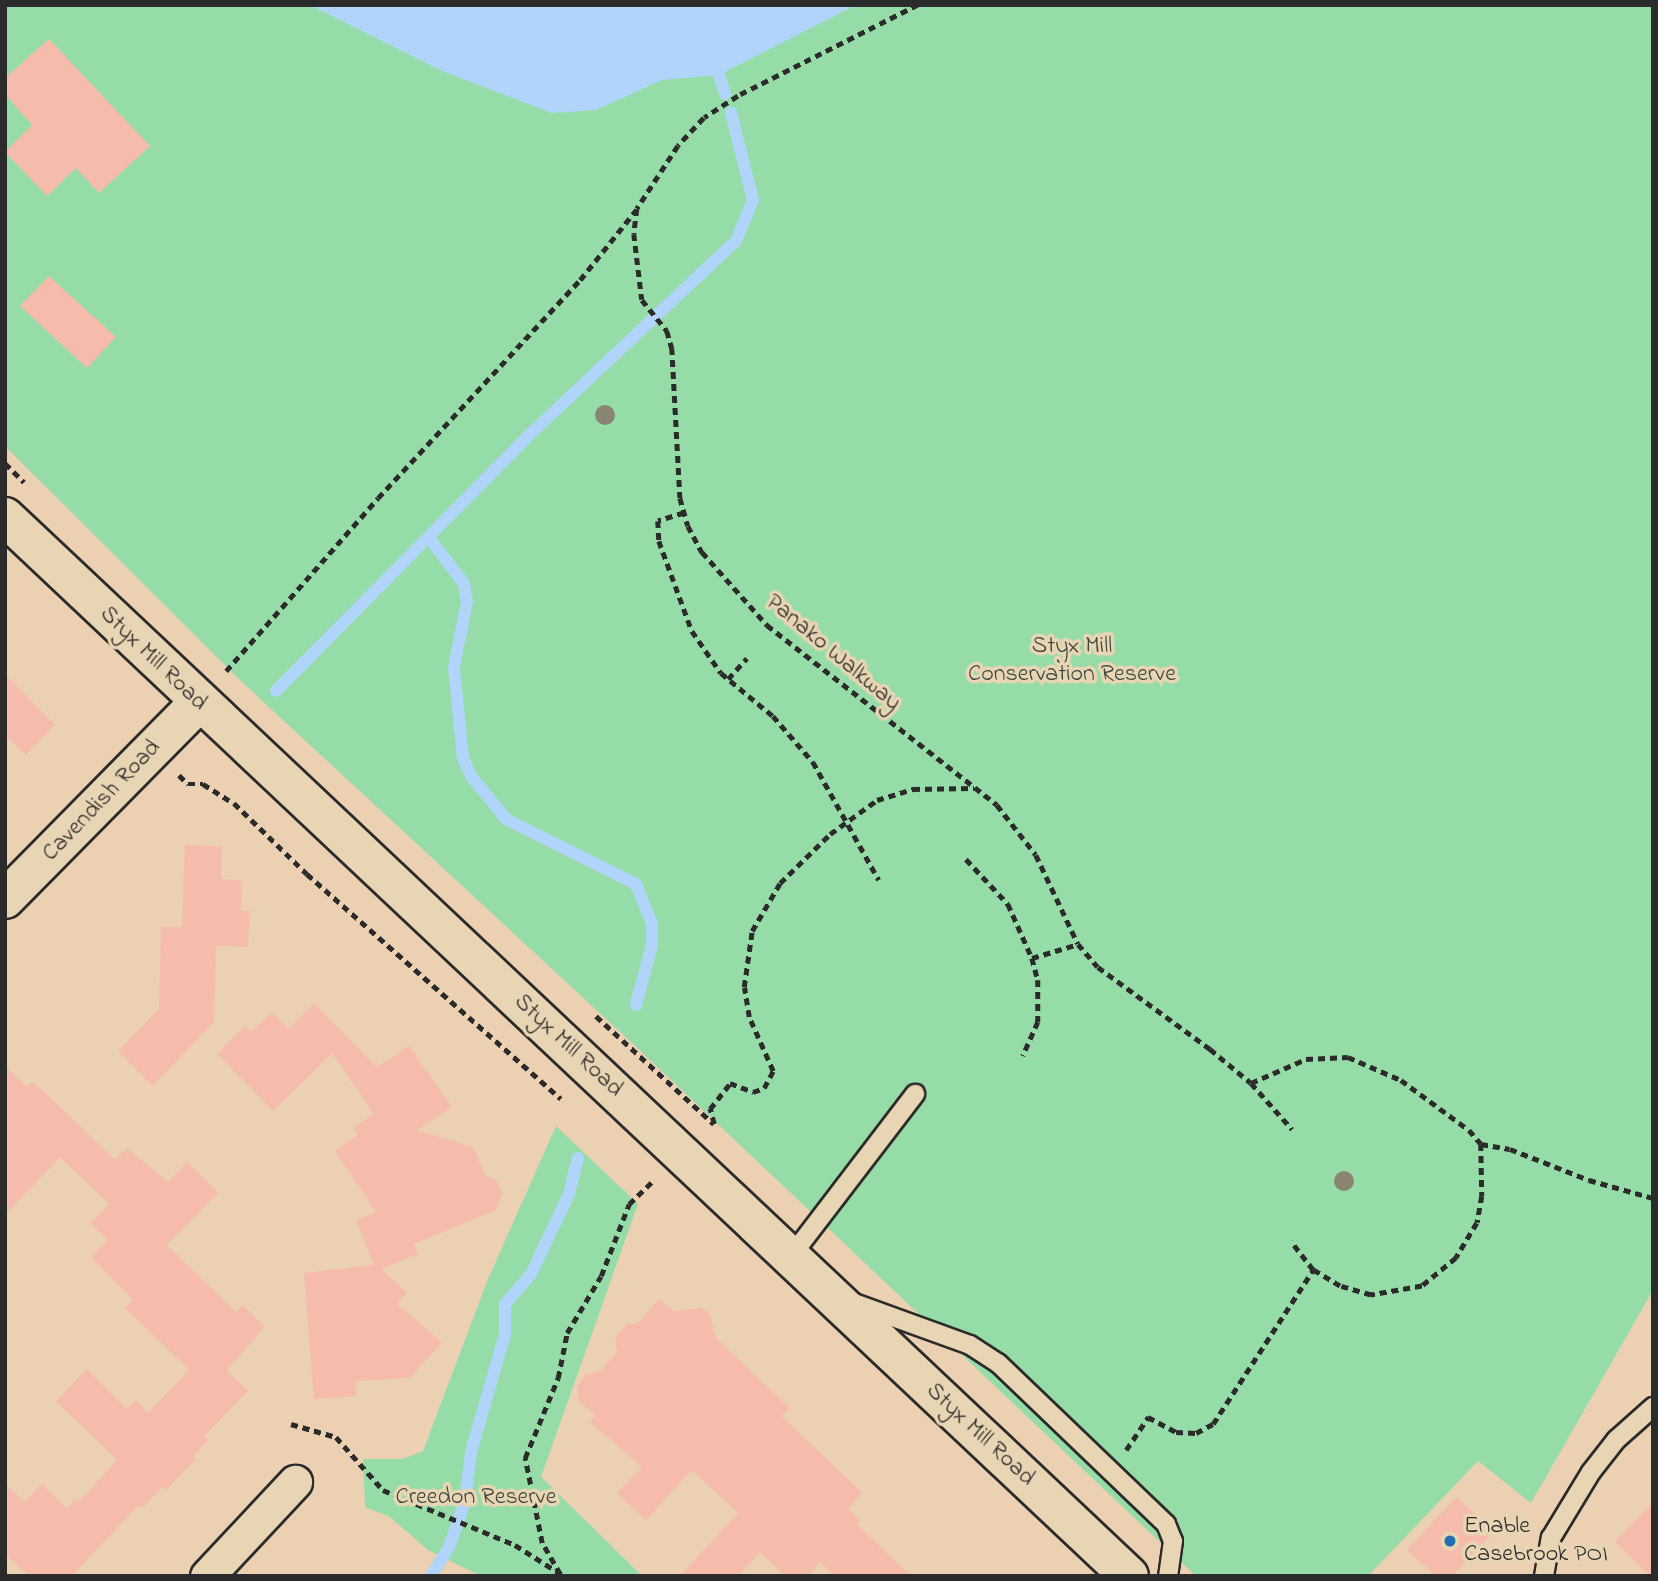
<!DOCTYPE html>
<style>
body{margin:0}
#map{position:relative;width:1658px;height:1581px;overflow:hidden;background:#ebd0b1;font-family:"Indie Flower",sans-serif}
div>[style]{position:absolute}
.green>*{inset:0;background:#96dca9}
.water>*{inset:0;background:#b1d5fa}
.stream>*{height:12px;margin:-6px;padding:0 6px;transform-origin:6px;border-radius:6px;background:#b1d5fa}
.building>*{inset:0;background:#f5bcab}
.path>*{height:4.5px;margin-top:-2.25px;transform-origin:0;background:repeating-linear-gradient(90deg,#2b2b2b 0 7px,transparent 0 12px)}
.roads{filter:drop-shadow(2px 0 #2b2b2b) drop-shadow(-2px 0 #2b2b2b) drop-shadow(0 2px #2b2b2b) drop-shadow(0 -2px #2b2b2b)}
.service>*{height:18px;margin:-9px;padding:0 9px;transform-origin:9px;border-radius:9px;background:#e8d5b3}
.minor>*{height:33px;margin:-16.5px;padding:0 16.5px;transform-origin:16.5px;border-radius:16.5px;background:#e8d5b3}
.tertiary>*{height:38px;margin:-19px;padding:0 19px;transform-origin:19px;border-radius:19px;background:#e8d5b3}
.trees>*{width:20px;height:20px;margin:-10px;border-radius:50%;background:#8a8472}
.dots>*{width:19px;height:19px;translate:-50% -50%;box-sizing:border-box;border:4px solid #e8d5b3;border-radius:50%}
span{translate:-50% -50%;white-space:nowrap;text-align:center;line-height:1.15;-webkit-text-stroke:7px #e8d5b3;paint-order:stroke}
.park-label{font-size:24px;color:#3b463e}
.street-label{font-size:24px;color:#2b2b2b}
.poi-label{font-size:24px;color:#2b2b2b}
.left{translate:0 -50%;text-align:left}
.frame{position:absolute;inset:0;border:7px solid #2b2b2b;pointer-events:none}
</style>
<div id="map">
<div class="green">
<div style="clip-path:polygon(5px 5px,1653px 5px,1653px 1290px,1531px 1503px,1478px 1461px,1368px 1576px,1196px 1576px,631px 1042px,243px 683px,5px 446px)"></div>
<div style="clip-path:polygon(556px 1126px,638px 1204px,541px 1477px,642px 1576px,481px 1576px,428px 1550px,390px 1517px,365px 1507px,363px 1459px,402px 1459px,423px 1451px,488px 1279px)"></div>
</div>
<div class="water">
<div style="clip-path:polygon(310px 5px,856px 5px,719px 75px,662px 80px,596px 110px,552px 113px,442px 71px)"></div>
</div>
<div class="stream">
<div style="left:719px;top:75px;width:20px;rotate:72deg"></div>
<div style="left:429px;top:538px;width:58px;rotate:52.7deg"></div>
<div style="left:464px;top:584px;width:18px;rotate:81deg"></div>
<div style="left:467px;top:602px;width:66px;rotate:101.3deg"></div>
<div style="left:454px;top:667px;width:91px;rotate:84.4deg"></div>
<div style="left:463px;top:758px;width:20px;rotate:66deg"></div>
<div style="left:471px;top:776px;width:55px;rotate:50.9deg"></div>
<div style="left:506px;top:819px;width:145px;rotate:26.6deg"></div>
<div style="left:636px;top:884px;width:43px;rotate:68.2deg"></div>
<div style="left:652px;top:924px;width:21px;rotate:90deg"></div>
<div style="left:652px;top:945px;width:62px;rotate:104.9deg"></div>
<div style="left:276px;top:691px;width:356px;rotate:-45.3deg"></div>
<div style="left:526px;top:438px;width:288px;rotate:-43.2deg"></div>
<div style="left:736px;top:241px;width:44px;rotate:-67.5deg"></div>
<div style="left:753px;top:200px;width:90px;rotate:-104.2deg"></div>
<div style="left:431px;top:1576px;width:34px;rotate:-58deg"></div>
<div style="left:449px;top:1547px;width:48px;rotate:-70.4deg"></div>
<div style="left:465px;top:1502px;width:50px;rotate:-83.2deg"></div>
<div style="left:471px;top:1452px;width:123px;rotate:-73.9deg"></div>
<div style="left:505px;top:1334px;width:30px;rotate:-90deg"></div>
<div style="left:505px;top:1304px;width:40px;rotate:-49deg"></div>
<div style="left:531px;top:1274px;width:89px;rotate:-64.6deg"></div>
<div style="left:569px;top:1194px;width:37px;rotate:-76deg"></div>
</div>
<div class="building">
<div style="clip-path:polygon(49px 39px,150px 146px,99px 193px,76px 168px,47px 196px,5px 152px,32px 125px,5px 94px,5px 78px)"></div>
<div style="clip-path:polygon(49px 276px,116px 337px,87px 368px,20px 306px)"></div>
<div style="clip-path:polygon(5px 674px,55px 725px,26px 755px,5px 734px)"></div>
<div style="clip-path:polygon(185px 845px,222px 846px,221px 879px,242px 881px,241px 911px,250px 911px,248px 947px,216px 946px,214px 1022px,153px 1086px,118px 1051px,159px 1009px,161px 927px,182px 927px)"></div>
<div style="clip-path:polygon(314px 1003px,377px 1067px,409px 1046px,452px 1107px,417px 1130px,473px 1147px,485px 1174px,497px 1181px,502px 1193px,496px 1210px,414px 1244px,418px 1254px,381px 1269px,407px 1293px,397px 1304px,442px 1342px,410px 1378px,355px 1381px,356px 1396px,314px 1399px,304px 1273px,374px 1265px,356px 1220px,376px 1212px,335px 1151px,358px 1135px,353px 1128px,374px 1114px,332px 1053px,273px 1111px,217px 1054px,245px 1026px,251px 1032px,272px 1012px,288px 1029px)"></div>
<div style="clip-path:polygon(5px 1066px,27px 1087px,32px 1082px,41px 1089px,115px 1160px,127px 1148px,168px 1182px,187px 1162px,218px 1193px,167px 1245px,236px 1312px,243px 1305px,264px 1327px,227px 1371px,248px 1391px,204px 1436px,208px 1440px,193px 1456px,196px 1459px,166px 1490px,162px 1487px,142px 1508px,139px 1505px,72px 1576px,29px 1576px,5px 1554px,5px 1484px,25px 1502px,42px 1484px,67px 1508px,75px 1499px,79px 1502px,117px 1460px,56px 1401px,87px 1369px,127px 1409px,136px 1400px,148px 1413px,189px 1370px,125px 1308px,133px 1300px,91px 1257px,108px 1240px,90px 1223px,109px 1204px,60px 1157px,5px 1215px)"></div>
<div style="clip-path:polygon(659px 1299px,674px 1311px,702px 1308px,711px 1316px,715px 1337px,790px 1408px,782px 1416px,862px 1493px,848px 1509px,860px 1520px,857px 1524px,911px 1576px,834px 1576px,820px 1562px,808px 1576px,785px 1576px,760px 1552px,738px 1576px,680px 1576px,738px 1513px,692px 1470px,646px 1520px,617px 1493px,642px 1467px,590px 1422px,595px 1415px,579px 1401px,577px 1387px,585px 1375px,600px 1371px,617px 1352px,615px 1338px,627px 1324px,637px 1324px)"></div>
<div style="clip-path:polygon(1456px 1497px,1494px 1531px,1453px 1576px,1435px 1576px,1407px 1550px)"></div>
<div style="clip-path:polygon(1653px 1502px,1653px 1576px,1650px 1576px,1615px 1542px)"></div>
</div>
<div class="path">
<div style="left:918px;top:5px;width:202px;rotate:153.2deg"></div>
<div style="left:738px;top:96px;width:40px;rotate:147.1deg"></div>
<div style="left:704px;top:118px;width:38px;rotate:133deg"></div>
<div style="left:678px;top:146px;width:75px;rotate:123.1deg"></div>
<div style="left:637px;top:209px;width:25px;rotate:97deg"></div>
<div style="left:634px;top:234px;width:66px;rotate:83.1deg"></div>
<div style="left:642px;top:300px;width:40px;rotate:51deg"></div>
<div style="left:667px;top:331px;width:18px;rotate:74deg"></div>
<div style="left:672px;top:348px;width:150px;rotate:86.9deg"></div>
<div style="left:680px;top:498px;width:29px;rotate:74deg"></div>
<div style="left:688px;top:526px;width:30px;rotate:62deg"></div>
<div style="left:702px;top:552px;width:98px;rotate:48.3deg"></div>
<div style="left:767px;top:625px;width:292px;rotate:38deg"></div>
<div style="left:997px;top:805px;width:63px;rotate:52deg"></div>
<div style="left:1036px;top:855px;width:98px;rotate:64.7deg"></div>
<div style="left:1078px;top:944px;width:30px;rotate:49deg"></div>
<div style="left:1098px;top:967px;width:139px;rotate:36.2deg"></div>
<div style="left:1210px;top:1049px;width:53px;rotate:39.7deg"></div>
<div style="left:1251px;top:1083px;width:62px;rotate:48.3deg"></div>
<div style="left:5px;top:463px;width:27px;rotate:45deg"></div>
<div style="left:684px;top:513px;width:27px;rotate:163deg"></div>
<div style="left:658px;top:521px;width:20px;rotate:87deg"></div>
<div style="left:659px;top:541px;width:96px;rotate:69.9deg"></div>
<div style="left:692px;top:631px;width:51px;rotate:55.4deg"></div>
<div style="left:721px;top:673px;width:67px;rotate:39.6deg"></div>
<div style="left:773px;top:716px;width:61px;rotate:49deg"></div>
<div style="left:813px;top:762px;width:135px;rotate:60.8deg"></div>
<div style="left:226px;top:671px;width:230px;rotate:-48.7deg"></div>
<div style="left:378px;top:498px;width:297px;rotate:-47.2deg"></div>
<div style="left:580px;top:280px;width:90px;rotate:-51.3deg"></div>
<div style="left:728px;top:679px;width:28px;rotate:-48deg"></div>
<div style="left:179px;top:775px;width:13px;rotate:45deg"></div>
<div style="left:188px;top:784px;width:15px"></div>
<div style="left:203px;top:784px;width:36px;rotate:32deg"></div>
<div style="left:234px;top:803px;width:102px;rotate:44.2deg"></div>
<div style="left:307px;top:874px;width:339px;rotate:41.5deg"></div>
<div style="left:966px;top:859px;width:62px;rotate:47deg"></div>
<div style="left:1008px;top:904px;width:59px;rotate:66deg"></div>
<div style="left:1032px;top:958px;width:23px;rotate:75deg"></div>
<div style="left:1038px;top:980px;width:42px;rotate:90deg"></div>
<div style="left:1038px;top:1022px;width:37px;rotate:114deg"></div>
<div style="left:1032px;top:958px;width:48px;rotate:-16.9deg"></div>
<div style="left:596px;top:1016px;width:160px;rotate:42.5deg"></div>
<div style="left:1251px;top:1083px;width:60px;rotate:-23.6deg"></div>
<div style="left:1306px;top:1059px;width:42px;rotate:-2.7deg"></div>
<div style="left:1348px;top:1057px;width:58px;rotate:23.5deg"></div>
<div style="left:1401px;top:1080px;width:84px;rotate:36.3deg"></div>
<div style="left:1469px;top:1130px;width:18px;rotate:49deg"></div>
<div style="left:1481px;top:1144px;width:52px;rotate:88.9deg"></div>
<div style="left:1482px;top:1196px;width:27px;rotate:100deg"></div>
<div style="left:1477px;top:1223px;width:41px;rotate:121deg"></div>
<div style="left:1456px;top:1258px;width:44px;rotate:140.5deg"></div>
<div style="left:1422px;top:1286px;width:52px;rotate:170deg"></div>
<div style="left:1371px;top:1295px;width:32px;rotate:-164deg"></div>
<div style="left:1340px;top:1286px;width:31px;rotate:-149deg"></div>
<div style="left:1313px;top:1270px;width:36px;rotate:-128deg"></div>
<div style="left:714px;top:1124px;width:16px;rotate:-105deg"></div>
<div style="left:710px;top:1109px;width:33px;rotate:-52deg"></div>
<div style="left:730px;top:1083px;width:25px;rotate:21deg"></div>
<div style="left:753px;top:1092px;width:12px;rotate:-20deg"></div>
<div style="left:764px;top:1088px;width:19px;rotate:-62deg"></div>
<div style="left:773px;top:1071px;width:59px;rotate:-114deg"></div>
<div style="left:749px;top:1017px;width:30px;rotate:-99deg"></div>
<div style="left:744px;top:987px;width:57px;rotate:-81.9deg"></div>
<div style="left:752px;top:931px;width:56px;rotate:-59.7deg"></div>
<div style="left:780px;top:883px;width:70px;rotate:-44.4deg"></div>
<div style="left:830px;top:834px;width:58px;rotate:-35.9deg"></div>
<div style="left:877px;top:800px;width:38px;rotate:-17deg"></div>
<div style="left:913px;top:789px;width:61px;rotate:-0.9deg"></div>
<div style="left:1481px;top:1144px;width:29px;rotate:10deg"></div>
<div style="left:1510px;top:1149px;width:85px;rotate:21.4deg"></div>
<div style="left:1589px;top:1180px;width:66px;rotate:15.7deg"></div>
<div style="left:291px;top:1424px;width:47px;rotate:16.1deg"></div>
<div style="left:336px;top:1437px;width:71px;rotate:48.4deg"></div>
<div style="left:383px;top:1490px;width:143px;rotate:22.6deg"></div>
<div style="left:515px;top:1545px;width:58px;rotate:32.3deg"></div>
<div style="left:1126px;top:1450px;width:40px;rotate:-56deg"></div>
<div style="left:1148px;top:1417px;width:32px;rotate:28deg"></div>
<div style="left:1176px;top:1432px;width:20px;rotate:3deg"></div>
<div style="left:1196px;top:1433px;width:19px;rotate:-28deg"></div>
<div style="left:1213px;top:1424px;width:184px;rotate:-57deg"></div>
<div style="left:560px;top:1574px;width:36px;rotate:-120deg"></div>
<div style="left:542px;top:1543px;width:87px;rotate:-101.3deg"></div>
<div style="left:525px;top:1458px;width:87px;rotate:-67.6deg"></div>
<div style="left:558px;top:1378px;width:46px;rotate:-78.7deg"></div>
<div style="left:567px;top:1333px;width:66px;rotate:-59.2deg"></div>
<div style="left:601px;top:1276px;width:77px;rotate:-68.7deg"></div>
<div style="left:629px;top:1204px;width:33px;rotate:-44deg"></div>
</div>
<div class="roads">
<div class="service">
<div style="left:792px;top:1255px;width:203px;rotate:-52.6deg"></div>
<div style="left:854px;top:1303px;width:123px;rotate:19.9deg"></div>
<div style="left:970px;top:1345px;width:33px;rotate:33deg"></div>
<div style="left:998px;top:1363px;width:233px;rotate:43.8deg"></div>
<div style="left:1166px;top:1524px;width:18px;rotate:68deg"></div>
<div style="left:1173px;top:1541px;width:35px;rotate:98deg"></div>
<div style="left:1544px;top:1576px;width:39px;rotate:-80deg"></div>
<div style="left:1551px;top:1538px;width:77px;rotate:-58.8deg"></div>
<div style="left:1591px;top:1472px;width:41px;rotate:-52deg"></div>
<div style="left:1616px;top:1440px;width:50px;rotate:-41.7deg"></div>
</div>
<div class="minor">
<div style="left:207px;top:1576px;width:129px;rotate:-46.9deg"></div>
</div>
<div class="tertiary">
<div style="left:5px;top:517px;width:1544px;rotate:43.29deg"></div>
<div style="left:5px;top:899px;width:276px;rotate:-45.4deg"></div>
</div>
</div>
<div class="trees">
<div style="left:605px;top:415px"></div>
<div style="left:1344px;top:1181px"></div>
</div>
<div class="dots">
<div style="left:1450px;top:1541px;background:#1f6fb2"></div>
</div>
<div class="park-label">
<span style="left:1072px;top:661px">Styx Mill<br>Conservation Reserve</span>
<span style="left:476px;top:1498px">Creedon Reserve</span>
</div>
<div class="street-label">
<span style="left:833px;top:653px;rotate:40deg">Panako Walkway</span>
<span style="left:153px;top:659px;rotate:44deg">Styx Mill Road</span>
<span style="left:102px;top:801px;rotate:-46deg">Cavendish Road</span>
<span style="left:568px;top:1046px;rotate:43deg">Styx Mill Road</span>
<span style="left:980px;top:1435px;rotate:43deg">Styx Mill Road</span>
</div>
<div class="poi-label">
<span class="left" style="left:1464px;top:1541px">Enable<br>Casebrook POI</span>
</div>
<div class="frame"></div>
</div>
